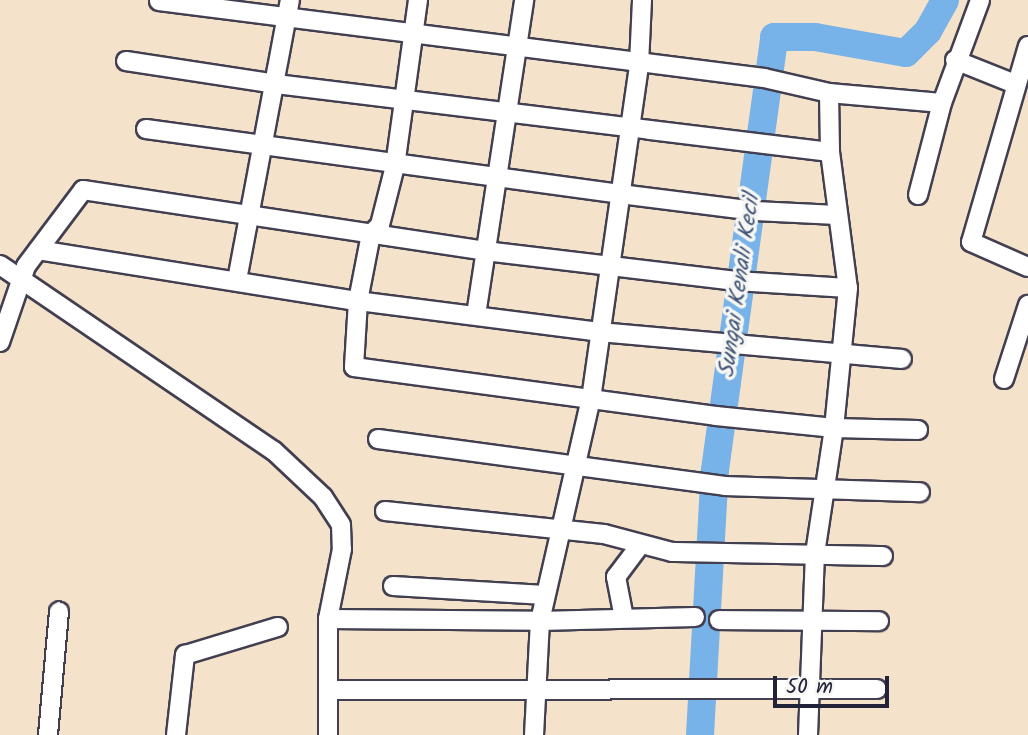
<!DOCTYPE html>
<style>
body{margin:0}
#map{position:relative;width:1028px;height:735px;overflow:hidden;background:#f4e2cb;font-family:Kalam,sans-serif}
div>[style]{position:absolute}
.river>*{height:28px;margin:-14px;padding:0 14px;transform-origin:14px;border-radius:14px;background:#77b2e8}
.roads{filter:drop-shadow(2px 0 #423f51) drop-shadow(-2px 0 #423f51) drop-shadow(0 2px #423f51) drop-shadow(0 -2px #423f51)}
.street>*{height:18px;margin:-9px;padding:0 9px;transform-origin:9px;border-radius:9px;background:#fff}
span{translate:-50% -50%;white-space:nowrap;text-align:center;line-height:1.15;-webkit-text-stroke:7px #f6f6f2;paint-order:stroke}
.water-label{font-size:23px;color:#405478;font-style:italic}
.scale{position:absolute;left:773px;top:676px;width:116px;height:32px;box-sizing:border-box;border:4px solid #22223b;border-top:0;padding-left:9px;font-size:21px;line-height:24px;white-space:nowrap;color:#22223b;-webkit-text-stroke:5px #f6f6f2;paint-order:stroke}
</style>
<div id="map">
<div class="river">
<div style="left:700px;top:735px;width:265px;rotate:-86.8deg"></div>
<div style="left:715px;top:470px;width:437px;rotate:-82.2deg"></div>
<div style="left:774px;top:37px;width:41px"></div>
<div style="left:815px;top:37px;width:92px;rotate:10deg"></div>
<div style="left:906px;top:53px;width:31px;rotate:-45deg"></div>
<div style="left:928px;top:31px;width:35px;rotate:-61deg"></div>
</div>
<div class="roads">
<div class="street">
<div style="left:418px;top:0;width:168px;rotate:97.9deg"></div>
<div style="left:395px;top:166px;width:61px;rotate:104.3deg"></div>
<div style="left:380px;top:225px;width:13px;rotate:135deg"></div>
<div style="left:371px;top:234px;width:68px;rotate:101deg"></div>
<div style="left:358px;top:301px;width:66px;rotate:93.5deg"></div>
<div style="left:354px;top:367px;width:365px;rotate:7.7deg"></div>
<div style="left:716px;top:416px;width:119px;rotate:5.8deg"></div>
<div style="left:834px;top:428px;width:84px;rotate:1.4deg"></div>
<div style="left:159px;top:1px;width:610px;rotate:7.25deg"></div>
<div style="left:764px;top:78px;width:67px;rotate:13deg"></div>
<div style="left:829px;top:93px;width:59px;rotate:89deg"></div>
<div style="left:830px;top:152px;width:137px;rotate:82.5deg"></div>
<div style="left:848px;top:288px;width:141px;rotate:95.7deg"></div>
<div style="left:834px;top:428px;width:126px;rotate:98.6deg"></div>
<div style="left:815px;top:553px;width:182px;rotate:92.2deg"></div>
<div style="left:1028px;top:46px;width:204px;rotate:106.2deg"></div>
<div style="left:971px;top:242px;width:62px;rotate:23.7deg"></div>
<div style="left:955px;top:60px;width:65px;rotate:21.8deg"></div>
<div style="left:126px;top:61px;width:152px;rotate:8.7deg"></div>
<div style="left:276px;top:84px;width:558px;rotate:7deg"></div>
<div style="left:829px;top:93px;width:113px;rotate:5.1deg"></div>
<div style="left:942px;top:103px;width:110px;rotate:-69.7deg"></div>
<div style="left:146px;top:129px;width:478px;rotate:7.8deg"></div>
<div style="left:620px;top:194px;width:136px;rotate:7.2deg"></div>
<div style="left:755px;top:211px;width:82px;rotate:2.8deg"></div>
<div style="left:918px;top:195px;width:95px;rotate:-75.4deg"></div>
<div style="left:38px;top:250px;width:324px;rotate:9.1deg"></div>
<div style="left:358px;top:301px;width:244px;rotate:7.3deg"></div>
<div style="left:600px;top:332px;width:303px;rotate:5.1deg"></div>
<div style="left:0;top:265px;width:331px;rotate:34.2deg"></div>
<div style="left:274px;top:451px;width:67px;rotate:43.2deg"></div>
<div style="left:323px;top:497px;width:33px;rotate:57deg"></div>
<div style="left:341px;top:525px;width:24px;rotate:88deg"></div>
<div style="left:342px;top:549px;width:71px;rotate:101.3deg"></div>
<div style="left:328px;top:619px;width:116px;rotate:90deg"></div>
<div style="left:237px;top:280px;width:285px;rotate:-79.3deg"></div>
<div style="left:476px;top:315px;width:319px;rotate:-81.3deg"></div>
<div style="left:0;top:342px;width:80px;rotate:-71.1deg"></div>
<div style="left:26px;top:266px;width:95px;rotate:-53.1deg"></div>
<div style="left:83px;top:190px;width:407px;rotate:8.6deg"></div>
<div style="left:485px;top:251px;width:253px;rotate:6.8deg"></div>
<div style="left:736px;top:281px;width:112px;rotate:3.6deg"></div>
<div style="left:1004px;top:379px;width:78px;rotate:-72deg"></div>
<div style="left:378px;top:439px;width:350px;rotate:7.7deg"></div>
<div style="left:725px;top:486px;width:195px;rotate:1.8deg"></div>
<div style="left:385px;top:511px;width:220px;rotate:6deg"></div>
<div style="left:604px;top:534px;width:70px;rotate:14.8deg"></div>
<div style="left:672px;top:552px;width:211px;rotate:1.1deg"></div>
<div style="left:393px;top:586px;width:152px;rotate:3.4deg"></div>
<div style="left:624px;top:618px;width:42px;rotate:-101deg"></div>
<div style="left:616px;top:577px;width:39px;rotate:-53deg"></div>
<div style="left:328px;top:619px;width:212px;rotate:0.5deg"></div>
<div style="left:540px;top:621px;width:155px;rotate:-1.5deg"></div>
<div style="left:719px;top:620px;width:160px;rotate:0.4deg"></div>
<div style="left:328px;top:690px;width:549px;rotate:-0.1deg"></div>
<div style="left:48px;top:735px;width:124px;rotate:-84.9deg"></div>
<div style="left:176px;top:735px;width:81px;rotate:-83.6deg"></div>
<div style="left:185px;top:655px;width:97px;rotate:-16.8deg"></div>
<div style="left:534px;top:735px;width:114px;rotate:-87deg"></div>
<div style="left:540px;top:621px;width:228px;rotate:-77.1deg"></div>
<div style="left:591px;top:399px;width:338px;rotate:-81.8deg"></div>
<div style="left:639px;top:64px;width:64px;rotate:-87.3deg"></div>
</div>
</div>
<div class="water-label">
<span style="left:740px;top:286px;rotate:-82deg">Sungai Kenali Kecil</span>
</div>
<div class="scale">50 m</div>
</div>
